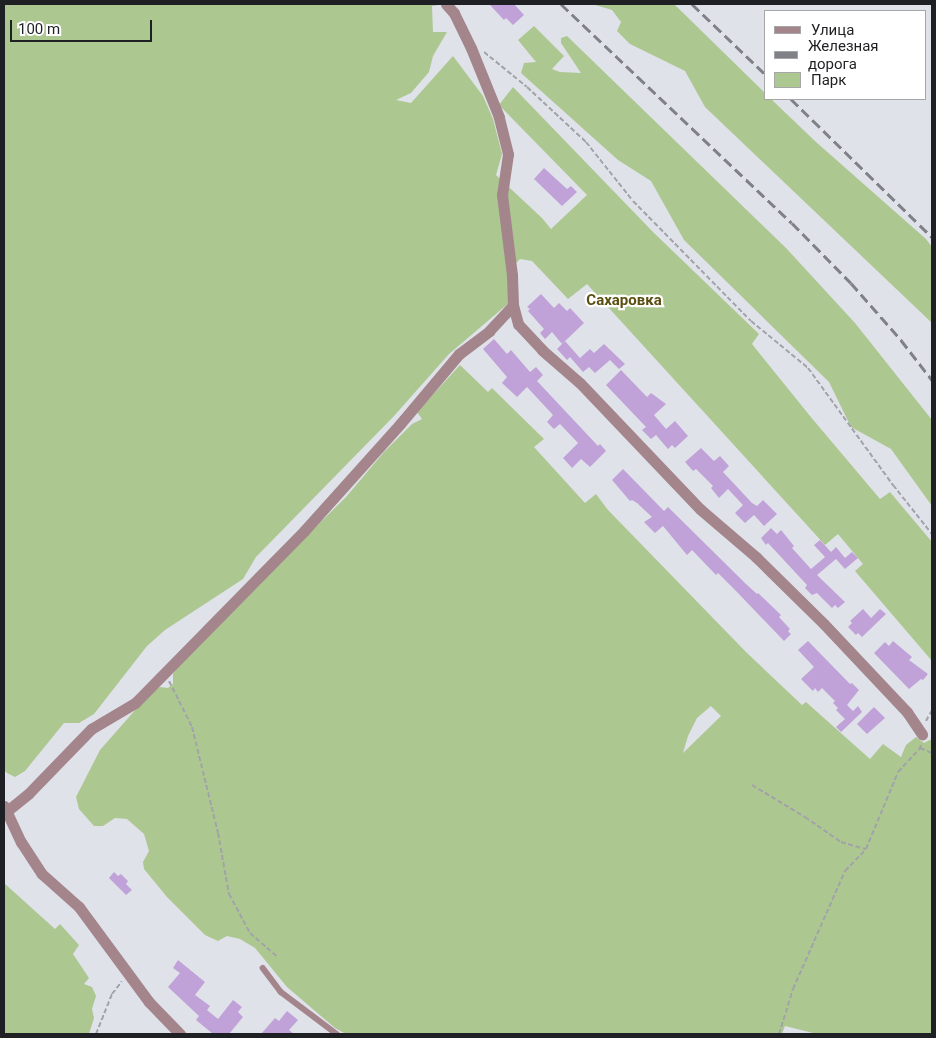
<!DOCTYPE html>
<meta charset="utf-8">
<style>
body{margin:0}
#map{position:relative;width:936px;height:1038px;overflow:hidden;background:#dfe2e9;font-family:Roboto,sans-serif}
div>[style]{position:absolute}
.green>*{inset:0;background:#adc791}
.building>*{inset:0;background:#c0a2d9}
.path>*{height:2px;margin-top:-1px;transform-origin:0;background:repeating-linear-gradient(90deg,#a1a3a9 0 5px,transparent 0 7.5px)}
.service>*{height:5.5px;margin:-2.75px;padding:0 2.75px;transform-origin:2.75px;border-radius:2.75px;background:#a4858c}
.minor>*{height:11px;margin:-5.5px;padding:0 5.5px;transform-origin:5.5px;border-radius:5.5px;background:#a4858c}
.rail>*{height:3px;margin-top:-1.5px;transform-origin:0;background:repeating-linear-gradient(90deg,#7f8186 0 10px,transparent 0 15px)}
span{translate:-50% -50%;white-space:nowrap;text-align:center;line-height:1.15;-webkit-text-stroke:4.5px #fff;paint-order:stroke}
.quarter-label{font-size:15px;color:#5a4f10;font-weight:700}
.frame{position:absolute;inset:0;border:5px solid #1f2023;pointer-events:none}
.legend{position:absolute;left:764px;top:10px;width:162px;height:90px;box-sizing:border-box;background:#fff;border:1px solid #a5a6a7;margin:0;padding:6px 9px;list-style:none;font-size:15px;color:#1f2023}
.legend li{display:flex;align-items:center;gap:10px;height:25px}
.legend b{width:25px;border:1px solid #a5a6a7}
.scale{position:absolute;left:10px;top:20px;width:142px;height:22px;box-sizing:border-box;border:2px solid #1f2023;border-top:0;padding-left:6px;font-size:15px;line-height:18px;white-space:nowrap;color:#1f2023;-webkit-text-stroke:4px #fff;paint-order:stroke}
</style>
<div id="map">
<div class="green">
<div style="clip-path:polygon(4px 4px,445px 4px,432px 6px,433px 32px,447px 32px,433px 56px,429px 72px,411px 93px,396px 100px,411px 103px,453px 56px,483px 96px,493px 119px,502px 154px,496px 175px,542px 218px,551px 229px,587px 195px,499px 105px,513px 87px,653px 232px,759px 334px,752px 344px,810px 416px,880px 499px,890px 492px,932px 542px,932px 661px,855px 571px,863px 564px,838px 534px,825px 545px,587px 284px,568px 299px,532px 261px,520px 259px,508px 271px,510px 302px,449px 354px,394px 416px,256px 557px,243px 579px,165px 630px,147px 646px,94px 714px,79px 723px,64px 723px,25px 771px,15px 777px,7px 773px,4px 770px)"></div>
<div style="clip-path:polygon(592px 4px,674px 4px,765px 93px,765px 99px,771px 99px,816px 142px,926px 239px,932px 247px,932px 323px,705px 107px,685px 71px,630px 44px,617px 31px,621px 22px,612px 10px)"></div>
<div style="clip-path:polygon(534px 26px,564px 56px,552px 69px,560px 72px,581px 73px,561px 43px,561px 38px,567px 36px,786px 248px,855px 323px,932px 420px,932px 506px,891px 449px,851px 427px,829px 382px,684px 240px,651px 181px,618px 160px,521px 73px,524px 63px,536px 62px,518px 40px)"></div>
<div style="clip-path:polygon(evenodd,460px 365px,488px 392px,492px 388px,544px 439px,534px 447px,585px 503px,596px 494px,608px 510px,746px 652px,802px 705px,806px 702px,870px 759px,883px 744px,901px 757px,906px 745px,916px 737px,924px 743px,932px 739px,932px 1034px,817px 1034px,785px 1026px,782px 1034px,346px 1034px,335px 1028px,287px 987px,255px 948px,240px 939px,227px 936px,218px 941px,205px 935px,167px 897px,144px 869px,143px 862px,149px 851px,144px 834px,127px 819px,115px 818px,103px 826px,94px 826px,79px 809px,76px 797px,100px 750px,151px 692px,160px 687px,168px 688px,173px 684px,173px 674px,184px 657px,346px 497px,384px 452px,412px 424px,422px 419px,417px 412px,460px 365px,711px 706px,721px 716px,683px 753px,688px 736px,697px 718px,711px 706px)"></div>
<div style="clip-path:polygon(4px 883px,55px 929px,60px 924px,79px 945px,73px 954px,89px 978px,84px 984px,92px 987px,96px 996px,92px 1009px,94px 1018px,89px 1034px,4px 1034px)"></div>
</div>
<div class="building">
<div style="clip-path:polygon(489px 4px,514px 4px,524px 15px,513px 25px,506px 18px,504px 20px)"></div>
<div style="clip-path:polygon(544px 168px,567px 189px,571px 186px,577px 192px,562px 206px,534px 179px)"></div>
<div style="clip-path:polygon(541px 294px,554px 308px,559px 303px,567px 311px,570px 308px,584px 323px,562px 344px,552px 332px,545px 339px,540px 333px,544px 329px,528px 311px,530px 309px,527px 307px)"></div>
<div style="clip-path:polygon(494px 339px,507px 354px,511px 350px,530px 372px,536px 367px,543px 375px,537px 381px,598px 446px,600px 444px,606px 451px,590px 467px,581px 459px,572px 468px,563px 458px,578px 443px,560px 424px,554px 429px,547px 422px,553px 415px,527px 387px,517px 397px,502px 383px,507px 377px,483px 349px)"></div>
<div style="clip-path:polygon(565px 341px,580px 358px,590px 349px,594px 353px,604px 344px,625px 364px,619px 369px,610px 360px,595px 373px,589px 367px,583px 372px,570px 357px,567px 360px,557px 349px)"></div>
<div style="clip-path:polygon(621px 370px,647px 397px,651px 393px,666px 404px,654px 415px,666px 429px,675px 421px,688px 436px,675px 448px,672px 445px,668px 449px,656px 435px,651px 439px,642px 430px,646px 427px,606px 385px)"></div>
<div style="clip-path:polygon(701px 448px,714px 461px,720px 456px,729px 466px,723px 472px,752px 503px,757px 506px,763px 500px,777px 514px,764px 526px,754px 515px,745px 523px,735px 513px,743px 505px,728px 489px,719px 498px,711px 488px,713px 486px,696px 469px,693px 471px,685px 462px)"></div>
<div style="clip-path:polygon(623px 469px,664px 511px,668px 507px,746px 584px,757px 594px,758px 593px,781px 615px,779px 617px,790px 629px,788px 631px,791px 634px,784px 641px,737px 592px,718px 573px,716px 575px,692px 550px,687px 555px,663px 526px,655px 533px,644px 522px,652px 517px,637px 503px,632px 500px,630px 501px,612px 480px)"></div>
<div style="clip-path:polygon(771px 528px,777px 534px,781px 530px,794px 546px,792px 548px,811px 569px,825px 557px,814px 545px,820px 540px,831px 552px,836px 547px,845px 558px,852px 552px,858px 558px,845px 569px,836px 559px,817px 575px,845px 602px,838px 608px,835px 605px,832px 608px,817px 593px,812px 595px,805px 588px,807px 585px,768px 543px,766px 545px,761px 538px)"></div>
<div style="clip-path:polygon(863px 609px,871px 618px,880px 609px,886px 614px,862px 637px,858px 633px,856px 635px,848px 627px,852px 623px,850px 621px)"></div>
<div style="clip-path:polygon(808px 641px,850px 684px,852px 683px,859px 690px,847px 705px,853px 711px,858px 706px,862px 712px,841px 732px,836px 727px,845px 719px,836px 710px,838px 708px,833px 703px,835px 701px,822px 688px,818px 692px,815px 688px,813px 691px,801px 679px,814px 667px,798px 650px)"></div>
<div style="clip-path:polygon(893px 641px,912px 657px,909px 660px,928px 674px,923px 680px,921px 679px,909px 689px,874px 653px,885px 642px,889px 646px)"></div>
<div style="clip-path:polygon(874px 707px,885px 718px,867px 734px,857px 724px)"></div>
<div style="clip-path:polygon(114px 872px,118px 876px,121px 874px,128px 881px,126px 884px,132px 890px,126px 895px,109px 878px)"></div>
<div style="clip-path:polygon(178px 960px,205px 982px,195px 995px,210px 1006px,207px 1010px,218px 1019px,233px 1000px,242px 1007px,238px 1012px,243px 1017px,229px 1034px,213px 1034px,196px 1020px,199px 1016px,168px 987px,180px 973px,173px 968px)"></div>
<div style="clip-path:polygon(287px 1011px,298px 1020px,289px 1030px,294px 1034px,261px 1034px,275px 1018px,279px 1021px)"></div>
</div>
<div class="path">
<div style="left:484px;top:52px;width:55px;rotate:39.1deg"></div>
<div style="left:527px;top:87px;width:81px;rotate:43deg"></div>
<div style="left:586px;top:142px;width:75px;rotate:51.5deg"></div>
<div style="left:633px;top:201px;width:168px;rotate:45.5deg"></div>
<div style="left:751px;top:321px;width:74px;rotate:39.5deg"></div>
<div style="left:808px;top:368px;width:145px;rotate:54deg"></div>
<div style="left:893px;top:485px;width:63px;rotate:51.5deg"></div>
<div style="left:169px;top:681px;width:51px;rotate:63.4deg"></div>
<div style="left:192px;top:727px;width:109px;rotate:76.2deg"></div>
<div style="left:218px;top:833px;width:62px;rotate:79.8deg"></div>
<div style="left:229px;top:894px;width:44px;rotate:61.7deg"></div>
<div style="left:250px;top:933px;width:35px;rotate:41deg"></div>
<div style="left:926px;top:721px;width:13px;rotate:-61deg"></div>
<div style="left:920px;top:748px;width:13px;rotate:23deg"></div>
<div style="left:752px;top:785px;width:62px;rotate:31.1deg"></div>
<div style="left:805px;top:817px;width:44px;rotate:34.8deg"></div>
<div style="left:841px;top:842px;width:26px;rotate:16deg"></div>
<div style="left:96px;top:1034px;width:43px;rotate:-68.2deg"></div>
<div style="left:112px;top:994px;width:16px;rotate:-52deg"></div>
<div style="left:779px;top:1034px;width:47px;rotate:-72.7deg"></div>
<div style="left:793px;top:989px;width:129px;rotate:-66.2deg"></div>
<div style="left:845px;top:871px;width:30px;rotate:-46deg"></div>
<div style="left:866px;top:849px;width:83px;rotate:-67.4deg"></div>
<div style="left:898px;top:772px;width:33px;rotate:-47deg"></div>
<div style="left:920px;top:748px;width:3px;rotate:-72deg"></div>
</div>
<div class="service">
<div style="left:263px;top:968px;width:30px;rotate:53deg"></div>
<div style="left:281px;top:992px;width:70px;rotate:36.9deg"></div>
</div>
<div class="minor">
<div style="left:513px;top:305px;width:20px;rotate:75deg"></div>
<div style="left:518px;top:324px;width:35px;rotate:47deg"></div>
<div style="left:542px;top:350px;width:50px;rotate:41deg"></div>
<div style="left:580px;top:383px;width:174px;rotate:46.4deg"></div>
<div style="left:700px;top:509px;width:74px;rotate:40.6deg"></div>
<div style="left:756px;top:557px;width:95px;rotate:44.6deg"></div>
<div style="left:824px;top:624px;width:121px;rotate:46.7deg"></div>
<div style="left:907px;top:712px;width:27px;rotate:56deg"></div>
<div style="left:4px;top:806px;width:40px;rotate:65deg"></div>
<div style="left:21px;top:842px;width:38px;rotate:57deg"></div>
<div style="left:42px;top:874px;width:50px;rotate:41.7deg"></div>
<div style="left:79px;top:907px;width:118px;rotate:53.6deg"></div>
<div style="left:149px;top:1002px;width:45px;rotate:45.9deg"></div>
<div style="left:7px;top:811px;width:28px;rotate:-39deg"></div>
<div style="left:29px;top:793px;width:89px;rotate:-45.9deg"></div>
<div style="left:91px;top:729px;width:51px;rotate:-30.6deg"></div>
<div style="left:135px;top:703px;width:241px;rotate:-45.5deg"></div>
<div style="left:304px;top:531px;width:144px;rotate:-48.1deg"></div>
<div style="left:400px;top:424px;width:92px;rotate:-49.9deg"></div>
<div style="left:459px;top:354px;width:38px;rotate:-37deg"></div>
<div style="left:489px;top:331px;width:35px;rotate:-47deg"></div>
<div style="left:513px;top:305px;width:30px;rotate:-92deg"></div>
<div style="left:512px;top:275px;width:81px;rotate:-97.1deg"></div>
<div style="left:502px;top:195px;width:41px;rotate:-81.7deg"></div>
<div style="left:508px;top:154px;width:38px;rotate:-104deg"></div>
<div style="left:499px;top:117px;width:74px;rotate:-112.1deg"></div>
<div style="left:471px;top:48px;width:39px;rotate:-116deg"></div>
<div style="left:454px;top:13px;width:12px;rotate:-132deg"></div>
</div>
<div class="rail">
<div style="left:561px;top:4px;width:318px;rotate:43.5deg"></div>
<div style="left:792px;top:223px;width:84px;rotate:45.5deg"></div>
<div style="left:851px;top:283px;width:76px;rotate:48.7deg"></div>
<div style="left:901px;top:340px;width:51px;rotate:52.2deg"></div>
<div style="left:692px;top:4px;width:101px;rotate:43.8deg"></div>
<div style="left:791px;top:99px;width:197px;rotate:44.4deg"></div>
</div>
<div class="quarter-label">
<span style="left:624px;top:301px">Сахаровка</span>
</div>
<div class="frame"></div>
<ul class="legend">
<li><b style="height:6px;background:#a4858c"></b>Улица</li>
<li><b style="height:6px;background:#7f8186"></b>Железная дорога</li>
<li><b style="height:14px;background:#adc791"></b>Парк</li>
</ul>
<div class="scale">100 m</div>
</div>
